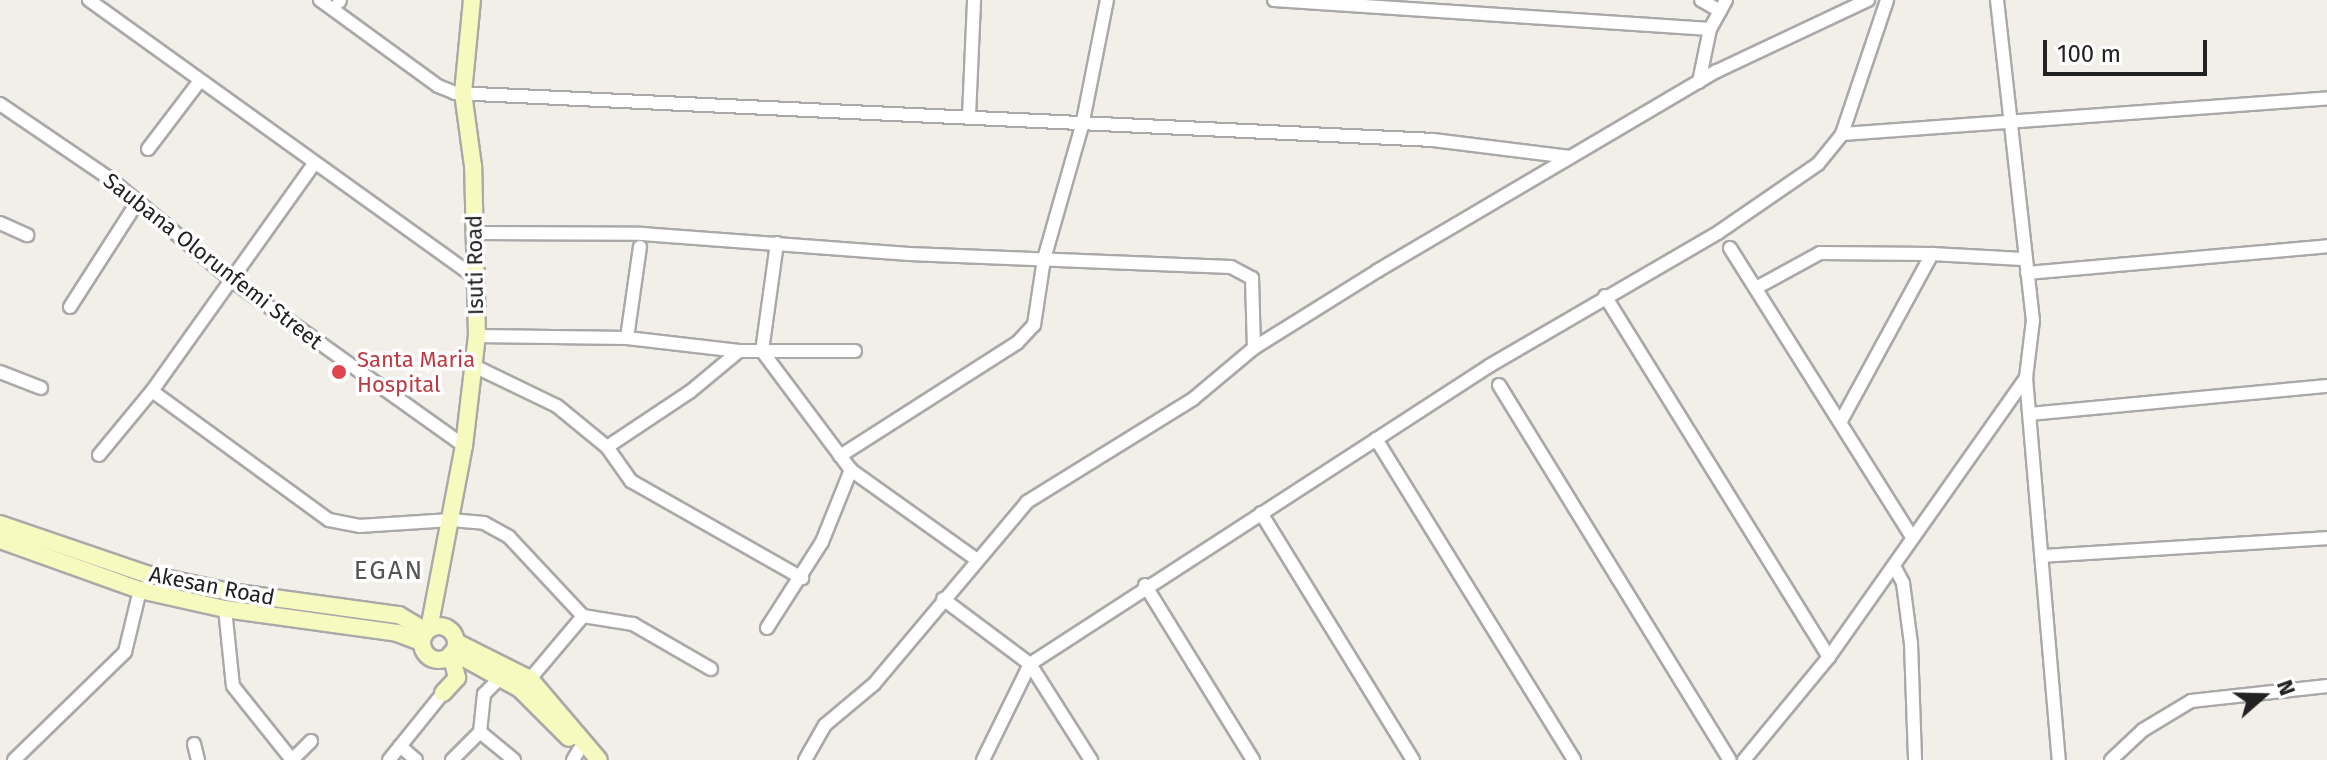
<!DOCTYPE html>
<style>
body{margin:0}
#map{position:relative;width:2327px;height:760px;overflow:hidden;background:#f2efe9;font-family:"Fira Sans",sans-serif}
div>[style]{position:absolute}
.roads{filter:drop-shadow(2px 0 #a9a9a9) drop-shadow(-2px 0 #a9a9a9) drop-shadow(0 2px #a9a9a9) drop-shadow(0 -2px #a9a9a9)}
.street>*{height:12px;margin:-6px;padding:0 6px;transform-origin:6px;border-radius:6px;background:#fff}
.secondary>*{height:16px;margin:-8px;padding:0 8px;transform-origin:8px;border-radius:8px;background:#f7fabf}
.secondary>.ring{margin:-8px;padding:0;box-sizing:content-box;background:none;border:16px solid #f7fabf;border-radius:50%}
.dots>*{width:22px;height:22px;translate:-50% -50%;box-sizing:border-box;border:4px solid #fff;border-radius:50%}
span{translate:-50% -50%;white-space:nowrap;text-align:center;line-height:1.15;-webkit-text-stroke:7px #fff;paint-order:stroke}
.street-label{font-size:22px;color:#222}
.health-label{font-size:22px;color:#be3a42}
.left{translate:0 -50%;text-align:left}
.quarter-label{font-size:26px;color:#555;letter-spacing:2px}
.north{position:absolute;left:2223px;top:656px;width:80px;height:80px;-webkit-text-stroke:6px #fff;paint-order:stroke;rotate:70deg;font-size:22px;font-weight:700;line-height:32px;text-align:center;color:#222}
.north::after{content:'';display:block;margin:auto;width:28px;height:36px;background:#222;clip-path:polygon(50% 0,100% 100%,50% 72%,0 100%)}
.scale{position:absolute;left:2043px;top:40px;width:164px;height:36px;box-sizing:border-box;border:4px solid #222;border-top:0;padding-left:10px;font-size:24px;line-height:28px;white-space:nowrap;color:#222;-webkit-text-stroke:6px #fff;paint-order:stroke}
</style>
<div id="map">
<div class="roads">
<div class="street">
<div style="left:89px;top:0;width:475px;rotate:35.7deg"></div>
<div style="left:320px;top:0;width:146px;rotate:36.1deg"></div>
<div style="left:438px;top:86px;width:18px;rotate:22deg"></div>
<div style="left:455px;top:93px;width:979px;rotate:2.75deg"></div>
<div style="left:1433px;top:140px;width:138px;rotate:7.1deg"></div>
<div style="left:1274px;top:0;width:437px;rotate:3.8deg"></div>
<div style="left:1701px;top:0;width:22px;rotate:30deg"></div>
<div style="left:1997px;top:0;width:322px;rotate:83.6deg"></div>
<div style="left:2033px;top:320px;width:58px;rotate:96.9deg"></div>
<div style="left:2026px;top:378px;width:383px;rotate:85.1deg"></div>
<div style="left:339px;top:2px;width:2px;rotate:-63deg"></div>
<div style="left:1699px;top:82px;width:54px;rotate:-78.3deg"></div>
<div style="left:1710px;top:29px;width:33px;rotate:-61deg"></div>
<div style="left:0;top:104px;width:132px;rotate:34.2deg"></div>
<div style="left:109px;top:178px;width:161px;rotate:39.7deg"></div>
<div style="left:233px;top:281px;width:284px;rotate:35.5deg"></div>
<div style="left:969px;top:116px;width:116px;rotate:-87.5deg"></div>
<div style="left:1842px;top:134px;width:486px;rotate:-4.2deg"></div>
<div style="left:148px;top:149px;width:84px;rotate:-52.7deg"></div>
<div style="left:0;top:223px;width:30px;rotate:24deg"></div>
<div style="left:475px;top:233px;width:167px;rotate:0.3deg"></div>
<div style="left:642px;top:234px;width:268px;rotate:4.3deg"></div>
<div style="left:909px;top:254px;width:322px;rotate:2.3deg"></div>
<div style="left:1231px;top:267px;width:24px;rotate:28deg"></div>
<div style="left:1252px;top:278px;width:70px;rotate:88.4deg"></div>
<div style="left:777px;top:243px;width:109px;rotate:97.9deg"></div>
<div style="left:762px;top:351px;width:149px;rotate:53.2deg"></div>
<div style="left:851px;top:470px;width:153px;rotate:35.5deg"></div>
<div style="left:1730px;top:248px;width:342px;rotate:57.8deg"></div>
<div style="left:1932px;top:254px;width:90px;rotate:3.2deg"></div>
<div style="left:2027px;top:273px;width:301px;rotate:-5.1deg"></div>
<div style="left:1756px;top:288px;width:73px;rotate:-28.7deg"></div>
<div style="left:1820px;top:253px;width:112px;rotate:0.5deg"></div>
<div style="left:1932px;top:254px;width:190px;rotate:118.6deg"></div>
<div style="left:1605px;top:296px;width:425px;rotate:58.2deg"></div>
<div style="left:70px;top:307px;width:126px;rotate:-57.3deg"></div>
<div style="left:477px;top:336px;width:150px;rotate:0.8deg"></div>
<div style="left:627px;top:338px;width:113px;rotate:6.6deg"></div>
<div style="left:739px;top:351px;width:116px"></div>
<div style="left:627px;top:338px;width:92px;rotate:-81.9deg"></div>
<div style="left:472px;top:365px;width:94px;rotate:25.8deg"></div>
<div style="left:557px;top:406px;width:65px;rotate:39.4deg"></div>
<div style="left:607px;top:447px;width:42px;rotate:54.8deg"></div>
<div style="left:631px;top:481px;width:197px;rotate:29.6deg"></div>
<div style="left:0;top:372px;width:44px;rotate:21.3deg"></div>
<div style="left:1499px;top:385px;width:440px;rotate:58.4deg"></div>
<div style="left:152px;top:391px;width:219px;rotate:36.1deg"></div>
<div style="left:329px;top:520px;width:31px;rotate:11deg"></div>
<div style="left:359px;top:526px;width:92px;rotate:-3.7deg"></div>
<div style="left:451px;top:520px;width:33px;rotate:5deg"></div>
<div style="left:484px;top:523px;width:29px;rotate:29deg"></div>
<div style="left:509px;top:537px;width:108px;rotate:46.9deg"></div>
<div style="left:583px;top:616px;width:51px;rotate:9.1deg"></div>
<div style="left:633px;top:624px;width:90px;rotate:30deg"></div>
<div style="left:2030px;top:414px;width:298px;rotate:-5.4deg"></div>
<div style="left:1376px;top:439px;width:377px;rotate:58.3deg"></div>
<div style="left:607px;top:447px;width:101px;rotate:-33.7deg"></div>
<div style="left:691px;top:391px;width:62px;rotate:-39.8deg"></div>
<div style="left:99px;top:455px;width:83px;rotate:-50.4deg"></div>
<div style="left:152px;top:391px;width:277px;rotate:-54.5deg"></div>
<div style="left:840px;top:456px;width:210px;rotate:-32.6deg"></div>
<div style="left:1017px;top:343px;width:25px;rotate:-47deg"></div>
<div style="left:1034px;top:325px;width:67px;rotate:-81.4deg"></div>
<div style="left:1044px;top:259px;width:138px;rotate:-74.1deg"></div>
<div style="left:1082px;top:126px;width:128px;rotate:-78.8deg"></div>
<div style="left:1261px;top:513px;width:290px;rotate:58.4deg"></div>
<div style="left:2042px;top:556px;width:286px;rotate:-3.6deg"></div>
<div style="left:1894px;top:566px;width:19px;rotate:62deg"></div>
<div style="left:1903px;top:583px;width:62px;rotate:82.5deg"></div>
<div style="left:1911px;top:644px;width:116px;rotate:88deg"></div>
<div style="left:1145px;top:585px;width:206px;rotate:58.3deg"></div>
<div style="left:943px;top:599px;width:109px;rotate:36.8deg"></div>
<div style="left:1030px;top:664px;width:114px;rotate:57.6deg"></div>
<div style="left:225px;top:609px;width:77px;rotate:84.1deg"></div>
<div style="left:233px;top:686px;width:95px;rotate:51.4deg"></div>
<div style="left:767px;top:628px;width:102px;rotate:-57.4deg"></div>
<div style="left:822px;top:542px;width:78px;rotate:-68.1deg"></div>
<div style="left:501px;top:677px;width:24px;rotate:135deg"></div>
<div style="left:484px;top:694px;width:38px;rotate:96deg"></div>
<div style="left:480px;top:732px;width:44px;rotate:39.5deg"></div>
<div style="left:530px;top:679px;width:82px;rotate:-49.9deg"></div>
<div style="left:194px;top:744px;width:16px;rotate:76deg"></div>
<div style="left:400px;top:746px;width:21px;rotate:41deg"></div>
<div style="left:14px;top:760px;width:155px;rotate:-44.2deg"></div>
<div style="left:125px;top:652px;width:64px;rotate:-76.4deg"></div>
<div style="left:292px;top:760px;width:27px;rotate:-45deg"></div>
<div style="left:389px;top:760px;width:86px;rotate:-51.1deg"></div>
<div style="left:452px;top:760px;width:40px;rotate:-45deg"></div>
<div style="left:573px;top:760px;width:12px;rotate:-59deg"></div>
<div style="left:805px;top:760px;width:40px;rotate:-60.3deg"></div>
<div style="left:825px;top:725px;width:64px;rotate:-39.9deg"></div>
<div style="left:874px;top:684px;width:238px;rotate:-49.9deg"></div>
<div style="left:1027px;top:502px;width:195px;rotate:-31.8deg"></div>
<div style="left:1193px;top:399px;width:80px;rotate:-39.9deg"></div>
<div style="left:1254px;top:348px;width:145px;rotate:-32deg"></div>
<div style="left:1377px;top:271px;width:394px;rotate:-30.5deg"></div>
<div style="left:1717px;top:71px;width:167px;rotate:-25.2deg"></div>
<div style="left:983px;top:760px;width:107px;rotate:-63.9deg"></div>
<div style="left:1030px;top:664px;width:547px;rotate:-32.99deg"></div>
<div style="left:1489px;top:366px;width:266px;rotate:-30.2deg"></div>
<div style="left:1719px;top:232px;width:120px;rotate:-34.5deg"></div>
<div style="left:1818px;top:164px;width:38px;rotate:-51deg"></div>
<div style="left:1842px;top:134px;width:141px;rotate:-71.4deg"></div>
<div style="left:1744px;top:760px;width:134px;rotate:-50.5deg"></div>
<div style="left:1829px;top:657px;width:342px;rotate:-54.8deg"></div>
<div style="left:2111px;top:760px;width:44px;rotate:-43.2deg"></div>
<div style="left:2143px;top:730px;width:56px;rotate:-31.1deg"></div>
<div style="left:2191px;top:701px;width:137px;rotate:-6.3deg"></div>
</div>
<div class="secondary">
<div style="left:0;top:524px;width:154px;rotate:18.9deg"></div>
<div style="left:146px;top:574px;width:86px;rotate:12.1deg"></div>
<div style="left:230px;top:592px;width:171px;rotate:7.8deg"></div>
<div style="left:399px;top:615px;width:31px;rotate:31deg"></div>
<div style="left:0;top:540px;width:149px;rotate:19.7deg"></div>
<div style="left:140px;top:590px;width:87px;rotate:12.6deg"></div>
<div style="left:225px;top:609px;width:174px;rotate:7.9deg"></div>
<div style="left:397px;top:633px;width:26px;rotate:21deg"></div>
<div class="ring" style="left:422px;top:626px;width:18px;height:18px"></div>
<div style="left:429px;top:629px;width:186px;rotate:-79.2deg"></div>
<div style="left:464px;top:446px;width:111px;rotate:-83.3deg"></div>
<div style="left:477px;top:336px;width:170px;rotate:-91.3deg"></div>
<div style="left:473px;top:166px;width:74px;rotate:-97.8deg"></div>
<div style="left:463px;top:93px;width:93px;rotate:-84.5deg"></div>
<div style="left:456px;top:642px;width:83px;rotate:26.6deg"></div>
<div style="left:530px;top:679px;width:106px;rotate:49.6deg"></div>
<div style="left:453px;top:652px;width:77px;rotate:28.9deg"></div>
<div style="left:520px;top:689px;width:69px;rotate:45deg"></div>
<div style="left:443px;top:693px;width:21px;rotate:-47deg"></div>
<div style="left:457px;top:678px;width:25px;rotate:-104deg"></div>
</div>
</div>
<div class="dots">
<div style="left:339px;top:372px;background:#e0444e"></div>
</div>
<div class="street-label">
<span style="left:213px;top:261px;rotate:38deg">Saubana Olorunfemi Street</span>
<span style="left:475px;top:265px;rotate:-91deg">Isuti Road</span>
<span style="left:212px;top:586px;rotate:11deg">Akesan Road</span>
</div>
<div class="health-label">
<span class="left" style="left:357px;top:372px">Santa Maria<br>Hospital</span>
</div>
<div class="quarter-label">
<span style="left:389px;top:571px">EGAN</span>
</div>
<div class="north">N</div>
<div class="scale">100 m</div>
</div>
